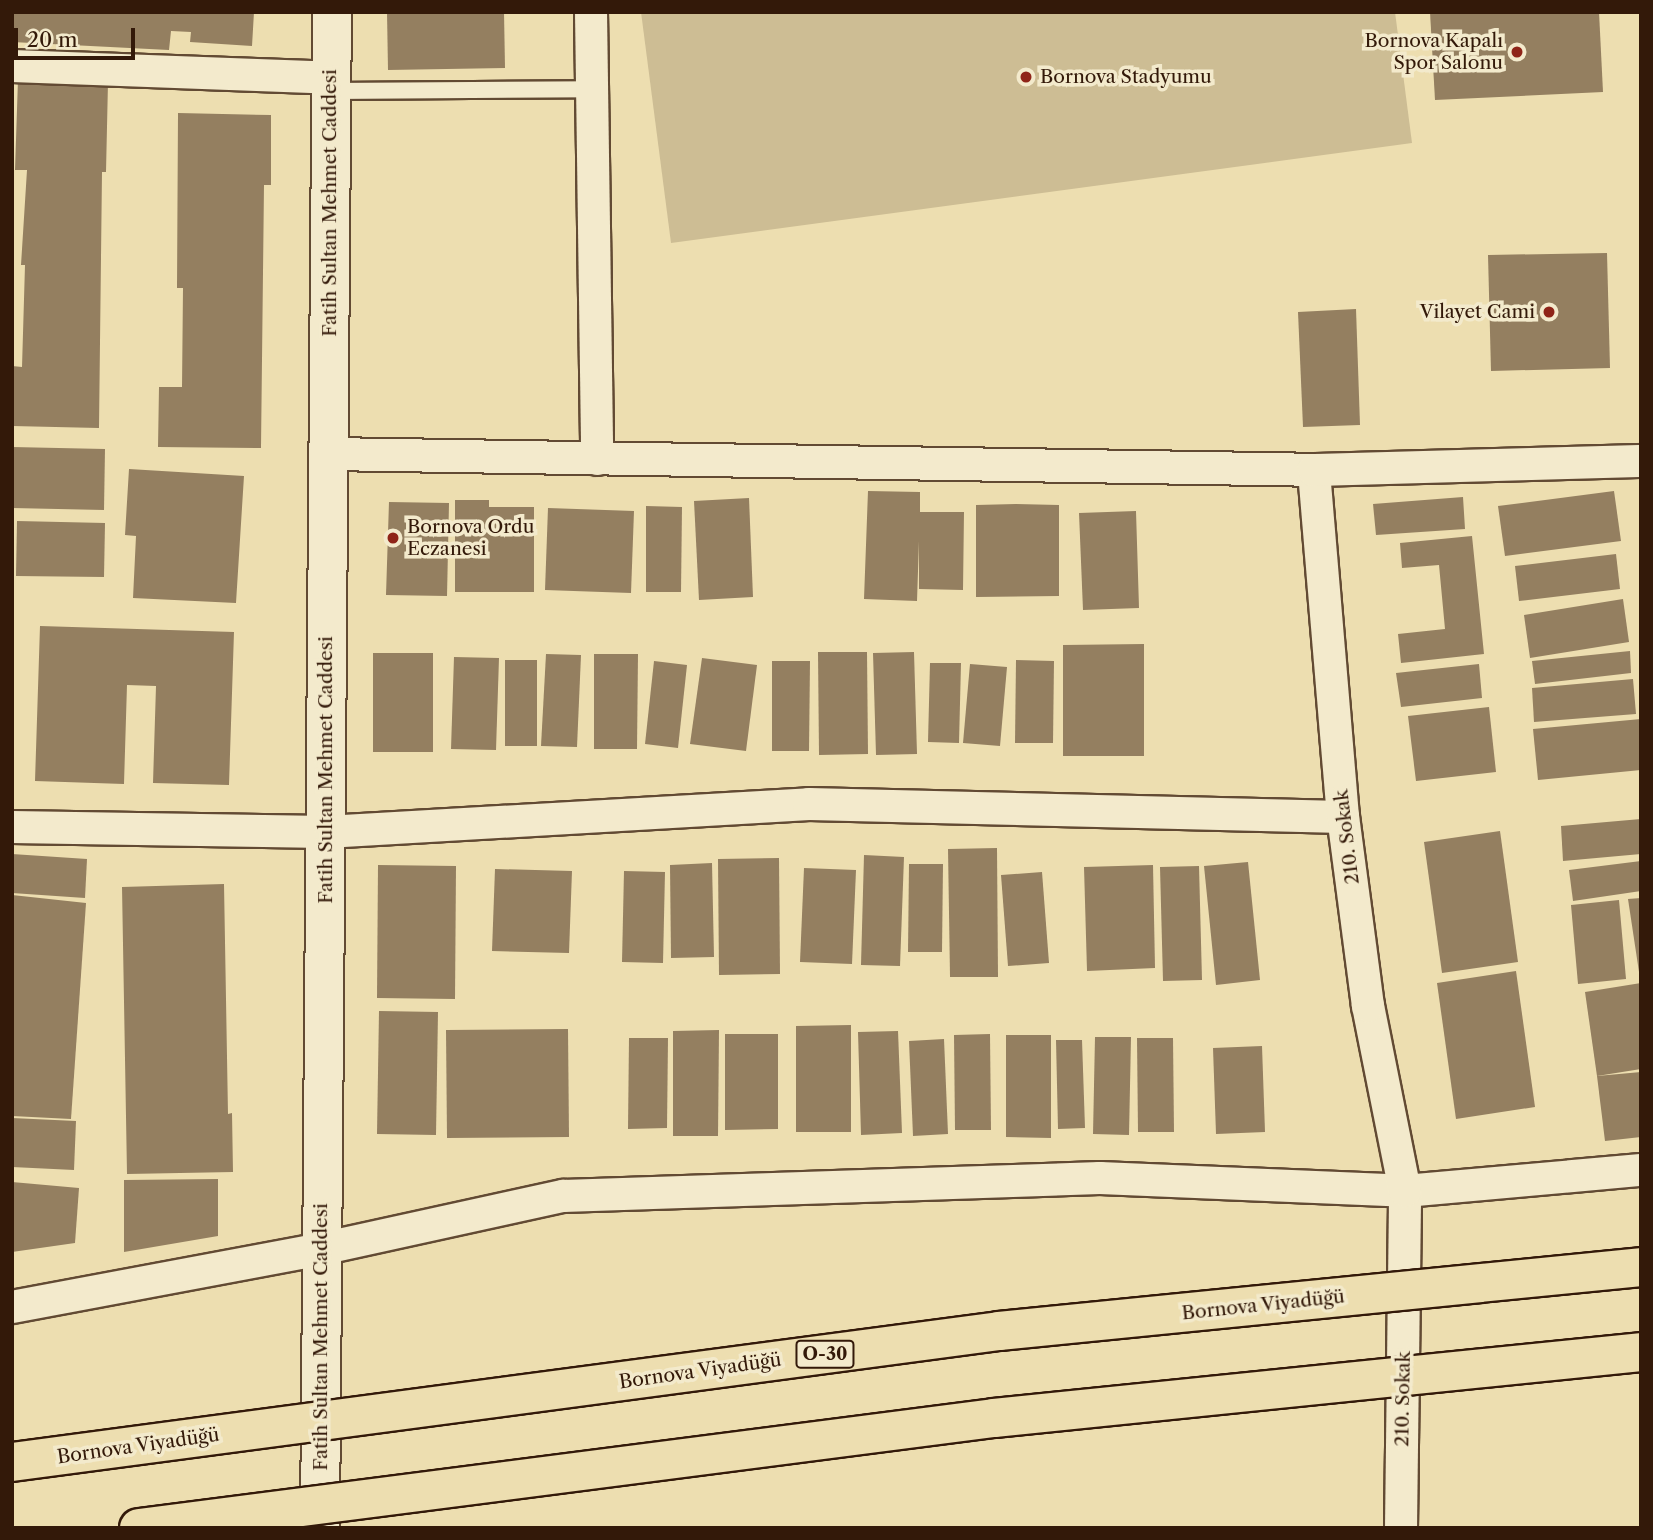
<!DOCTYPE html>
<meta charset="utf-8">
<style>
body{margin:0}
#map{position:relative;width:1653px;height:1540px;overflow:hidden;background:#eddeb0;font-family:"Libre Caslon Text",serif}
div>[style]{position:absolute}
.green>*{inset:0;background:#cdbd94}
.building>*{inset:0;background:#947f60}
.roads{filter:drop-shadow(2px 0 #624a33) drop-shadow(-2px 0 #624a33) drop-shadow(0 2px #624a33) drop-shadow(0 -2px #624a33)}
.service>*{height:16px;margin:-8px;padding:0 8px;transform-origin:8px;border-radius:8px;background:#f3eacc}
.minor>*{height:32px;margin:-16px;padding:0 16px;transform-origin:16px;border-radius:16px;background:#f3eacc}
.secondary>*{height:38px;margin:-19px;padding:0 19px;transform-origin:19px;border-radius:19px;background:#f3eacc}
.bridges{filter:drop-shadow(2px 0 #331909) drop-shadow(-2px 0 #331909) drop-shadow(0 2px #331909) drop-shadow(0 -2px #331909)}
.motorway-bridge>*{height:38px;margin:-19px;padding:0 19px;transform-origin:19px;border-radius:19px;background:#eddeb0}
.dots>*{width:19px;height:19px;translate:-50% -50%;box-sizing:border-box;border:4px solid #f3eacc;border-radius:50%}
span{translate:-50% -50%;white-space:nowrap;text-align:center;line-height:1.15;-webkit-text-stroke:7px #f3eacc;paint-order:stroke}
.shield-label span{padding:2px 5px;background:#f3eacc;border:2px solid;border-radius:5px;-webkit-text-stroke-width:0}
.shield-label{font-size:18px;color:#331909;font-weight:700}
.poi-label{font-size:19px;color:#331909}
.right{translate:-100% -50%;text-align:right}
.left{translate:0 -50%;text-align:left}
.street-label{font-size:19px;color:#331909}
.frame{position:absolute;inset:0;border:14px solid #331909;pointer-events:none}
.scale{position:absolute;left:14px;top:28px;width:121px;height:32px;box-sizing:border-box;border:4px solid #331909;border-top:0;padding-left:9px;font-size:21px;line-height:24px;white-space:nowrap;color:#331909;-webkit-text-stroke:5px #f3eacc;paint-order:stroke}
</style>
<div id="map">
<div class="green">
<div style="clip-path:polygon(641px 12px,1395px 12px,1412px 143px,671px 243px)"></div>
</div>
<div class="building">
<div style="clip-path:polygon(12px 12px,254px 12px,252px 46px,190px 42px,191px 32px,171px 31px,169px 50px,12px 42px)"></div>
<div style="clip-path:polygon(387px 12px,504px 12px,505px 68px,388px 70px)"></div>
<div style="clip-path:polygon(1430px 12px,1599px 12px,1603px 92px,1435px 100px)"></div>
<div style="clip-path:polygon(18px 79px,108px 82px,106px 172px,102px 172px,99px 428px,12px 426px,12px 366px,22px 367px,25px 265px,21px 265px,27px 170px,15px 170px)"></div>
<div style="clip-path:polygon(178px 113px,271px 115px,271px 185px,264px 185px,261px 448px,158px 447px,159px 387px,182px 387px,183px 288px,177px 288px)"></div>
<div style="clip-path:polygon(1607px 253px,1610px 368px,1491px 371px,1488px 255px)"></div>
<div style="clip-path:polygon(1356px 309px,1360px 425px,1303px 427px,1298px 312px)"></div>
<div style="clip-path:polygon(12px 447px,105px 449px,104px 510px,12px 508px)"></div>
<div style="clip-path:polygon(129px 469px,244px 476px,236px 603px,133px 598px,136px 536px,125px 535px)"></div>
<div style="clip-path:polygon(868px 491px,920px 492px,920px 512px,964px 512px,963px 590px,919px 589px,919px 541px,917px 601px,864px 599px)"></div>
<div style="clip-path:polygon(1614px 491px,1621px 541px,1505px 556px,1498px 506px)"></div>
<div style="clip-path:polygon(1463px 497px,1465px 529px,1376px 535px,1373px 504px)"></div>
<div style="clip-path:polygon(749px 498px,753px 597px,699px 600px,694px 501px)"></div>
<div style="clip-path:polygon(455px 500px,489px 500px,489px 507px,534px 507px,534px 592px,455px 592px)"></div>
<div style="clip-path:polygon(389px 502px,449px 503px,447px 596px,386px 595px)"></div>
<div style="clip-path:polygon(1016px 504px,1059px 505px,1059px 596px,976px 597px,976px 505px)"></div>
<div style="clip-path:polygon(646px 506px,682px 507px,681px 592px,646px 592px)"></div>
<div style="clip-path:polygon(548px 508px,634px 511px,631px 593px,545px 590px)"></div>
<div style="clip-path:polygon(1136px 511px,1139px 608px,1083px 610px,1079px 513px)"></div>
<div style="clip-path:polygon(17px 521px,105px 523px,104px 577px,16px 576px)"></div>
<div style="clip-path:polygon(1472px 536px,1484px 654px,1401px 663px,1398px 634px,1445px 629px,1439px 565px,1402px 568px,1400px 543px)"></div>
<div style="clip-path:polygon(1616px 554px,1620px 589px,1519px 601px,1515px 566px)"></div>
<div style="clip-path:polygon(1623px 599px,1629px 642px,1530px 658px,1524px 615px)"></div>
<div style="clip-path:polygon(40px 626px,234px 632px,229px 785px,153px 783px,156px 686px,127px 685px,124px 784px,35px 781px)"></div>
<div style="clip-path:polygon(1144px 644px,1144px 756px,1063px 756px,1063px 645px)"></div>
<div style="clip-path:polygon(1630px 651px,1631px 673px,1535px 684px,1532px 661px)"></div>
<div style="clip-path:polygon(818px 652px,867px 652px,868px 754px,819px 755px)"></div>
<div style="clip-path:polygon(914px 652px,917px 754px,876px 755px,873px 653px)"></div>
<div style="clip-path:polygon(373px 653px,433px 653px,433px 752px,373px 752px)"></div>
<div style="clip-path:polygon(546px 654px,581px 655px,577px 747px,541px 746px)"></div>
<div style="clip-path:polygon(594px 654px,638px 654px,637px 749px,594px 749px)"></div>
<div style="clip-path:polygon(454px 657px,499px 658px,496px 750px,451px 749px)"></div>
<div style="clip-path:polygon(702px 658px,757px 665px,746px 751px,690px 744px)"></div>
<div style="clip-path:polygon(505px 660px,537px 660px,537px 746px,505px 746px)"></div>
<div style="clip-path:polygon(1016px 660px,1054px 661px,1053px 743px,1015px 743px)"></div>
<div style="clip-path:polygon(654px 661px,687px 665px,678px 748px,645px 744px)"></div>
<div style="clip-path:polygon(772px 661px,810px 661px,809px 751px,772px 751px)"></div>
<div style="clip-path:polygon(930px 663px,961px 663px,959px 743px,928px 742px)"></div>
<div style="clip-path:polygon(970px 664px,1007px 667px,1000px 746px,963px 743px)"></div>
<div style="clip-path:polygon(1479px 664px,1482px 698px,1401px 707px,1396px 673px)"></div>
<div style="clip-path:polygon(1633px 679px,1636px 714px,1534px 722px,1532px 688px)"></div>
<div style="clip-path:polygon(1489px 707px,1496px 772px,1416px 781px,1408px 716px)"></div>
<div style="clip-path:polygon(1641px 719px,1641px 770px,1538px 780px,1533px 729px)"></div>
<div style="clip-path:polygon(1641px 819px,1641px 854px,1563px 861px,1561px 826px)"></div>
<div style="clip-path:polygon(1500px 831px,1518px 962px,1442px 973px,1424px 842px)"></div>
<div style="clip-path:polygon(997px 848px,998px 977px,950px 977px,948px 849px)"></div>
<div style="clip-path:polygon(12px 854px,87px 859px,85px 898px,12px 893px)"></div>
<div style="clip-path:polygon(864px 855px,904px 857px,900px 966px,861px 965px)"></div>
<div style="clip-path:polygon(779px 858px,780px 974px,719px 975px,718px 859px)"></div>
<div style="clip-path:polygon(1641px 861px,1641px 891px,1573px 901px,1569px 870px)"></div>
<div style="clip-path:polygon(1248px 862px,1260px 980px,1216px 985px,1204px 866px)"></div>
<div style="clip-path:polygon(712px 863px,714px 957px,671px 958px,670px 865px)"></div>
<div style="clip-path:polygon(909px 864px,943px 864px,942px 952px,908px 952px)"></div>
<div style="clip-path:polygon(378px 865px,456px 866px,455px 999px,377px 998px)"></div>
<div style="clip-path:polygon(1153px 865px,1155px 968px,1087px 971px,1084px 867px)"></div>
<div style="clip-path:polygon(1199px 866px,1202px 980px,1163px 981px,1160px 867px)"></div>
<div style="clip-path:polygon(804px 868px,856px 870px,852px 964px,800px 962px)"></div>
<div style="clip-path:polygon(495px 869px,572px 871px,569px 953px,492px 951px)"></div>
<div style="clip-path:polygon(624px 871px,665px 872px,663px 963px,622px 962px)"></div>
<div style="clip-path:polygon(1042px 872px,1049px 963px,1008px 966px,1001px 875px)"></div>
<div style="clip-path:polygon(224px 884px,228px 1114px,232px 1113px,233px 1172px,127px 1174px,122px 887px)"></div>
<div style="clip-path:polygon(12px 895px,86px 903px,71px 1119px,12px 1116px)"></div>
<div style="clip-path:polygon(1641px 898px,1641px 972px,1639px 972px,1628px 899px)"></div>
<div style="clip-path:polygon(1619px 900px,1626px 979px,1578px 984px,1571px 905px)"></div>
<div style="clip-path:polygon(1516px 971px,1535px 1107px,1456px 1119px,1437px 983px)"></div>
<div style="clip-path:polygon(1641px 983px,1641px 1069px,1597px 1076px,1585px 992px)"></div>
<div style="clip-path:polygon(379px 1011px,438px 1012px,436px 1135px,377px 1134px)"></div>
<div style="clip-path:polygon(851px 1025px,851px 1132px,796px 1132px,796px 1026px)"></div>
<div style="clip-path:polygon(568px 1029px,569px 1137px,447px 1138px,446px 1030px)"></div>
<div style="clip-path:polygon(719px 1030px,718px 1136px,673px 1136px,673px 1031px)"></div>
<div style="clip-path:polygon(898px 1031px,902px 1133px,861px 1135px,858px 1032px)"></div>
<div style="clip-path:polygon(725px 1034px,778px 1034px,778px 1129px,725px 1130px)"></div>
<div style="clip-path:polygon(990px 1034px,991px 1130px,955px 1130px,954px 1035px)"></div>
<div style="clip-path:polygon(1006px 1035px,1051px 1035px,1051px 1138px,1006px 1137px)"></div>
<div style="clip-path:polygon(1095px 1037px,1131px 1037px,1129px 1135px,1093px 1134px)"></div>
<div style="clip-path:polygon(629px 1038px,668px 1038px,667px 1128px,628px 1129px)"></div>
<div style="clip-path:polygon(1137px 1038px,1173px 1038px,1174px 1132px,1138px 1132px)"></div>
<div style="clip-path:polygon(944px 1039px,948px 1134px,913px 1136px,909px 1041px)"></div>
<div style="clip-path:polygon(1056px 1040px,1082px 1040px,1085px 1128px,1058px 1129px)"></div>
<div style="clip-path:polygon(1262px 1046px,1265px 1132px,1216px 1134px,1213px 1048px)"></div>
<div style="clip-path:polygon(1641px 1072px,1641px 1137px,1605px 1141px,1597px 1076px)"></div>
<div style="clip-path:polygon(12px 1118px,76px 1121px,74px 1170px,12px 1167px)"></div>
<div style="clip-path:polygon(218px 1179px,218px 1236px,124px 1252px,124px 1180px)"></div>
<div style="clip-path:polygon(12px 1182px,79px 1188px,75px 1243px,12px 1252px)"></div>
</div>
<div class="roads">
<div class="service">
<div style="left:331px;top:91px;width:261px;rotate:-0.4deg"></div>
</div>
<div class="minor">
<div style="left:591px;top:12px;width:447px;rotate:89.2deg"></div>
<div style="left:12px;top:66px;width:320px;rotate:2.1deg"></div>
<div style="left:328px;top:454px;width:997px;rotate:0.92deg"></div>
<div style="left:12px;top:827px;width:314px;rotate:0.9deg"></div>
<div style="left:326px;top:832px;width:484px;rotate:-3.3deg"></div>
<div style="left:809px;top:804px;width:534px;rotate:1.39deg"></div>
<div style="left:12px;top:1307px;width:314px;rotate:-10.6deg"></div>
<div style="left:321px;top:1249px;width:248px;rotate:-12.4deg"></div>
<div style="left:563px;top:1196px;width:537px;rotate:-1.92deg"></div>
<div style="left:1100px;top:1178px;width:305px;rotate:2.4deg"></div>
<div style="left:1405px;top:1191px;width:237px;rotate:-5.1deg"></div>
<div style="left:1401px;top:1528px;width:337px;rotate:-89.3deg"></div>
<div style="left:1405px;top:1191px;width:189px;rotate:-101.3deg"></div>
<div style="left:1368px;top:1006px;width:191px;rotate:-97.5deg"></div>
<div style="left:1343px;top:817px;width:348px;rotate:-94.8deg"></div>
<div style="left:1314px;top:470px;width:327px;rotate:-1.6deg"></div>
</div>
<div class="secondary">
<div style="left:320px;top:1528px;width:1516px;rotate:-89.55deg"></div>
</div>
</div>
<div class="bridges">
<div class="motorway-bridge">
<div style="left:12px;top:1462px;width:996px;rotate:-7.56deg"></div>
<div style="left:999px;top:1331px;width:645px;rotate:-5.69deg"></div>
<div style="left:139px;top:1528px;width:862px;rotate:-7.33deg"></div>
<div style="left:994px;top:1418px;width:650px;rotate:-5.82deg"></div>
</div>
</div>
<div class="dots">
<div style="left:1517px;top:52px;background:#8f2418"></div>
<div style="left:1026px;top:77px;background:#8f2418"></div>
<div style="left:1549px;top:312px;background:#8f2418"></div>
<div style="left:393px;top:538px;background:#8f2418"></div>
</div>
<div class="shield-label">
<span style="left:825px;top:1354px">O-30</span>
</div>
<div class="poi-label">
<span class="right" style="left:1503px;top:52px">Bornova Kapalı<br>Spor Salonu</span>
<span class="left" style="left:1040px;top:77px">Bornova Stadyumu</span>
<span class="right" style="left:1535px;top:312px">Vilayet Cami</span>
<span class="left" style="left:407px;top:538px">Bornova Ordu<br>Eczanesi</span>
</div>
<div class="street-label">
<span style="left:330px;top:203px;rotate:-90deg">Fatih Sultan Mehmet Caddesi</span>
<span style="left:326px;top:770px;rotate:-90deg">Fatih Sultan Mehmet Caddesi</span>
<span style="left:1347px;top:837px;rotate:-97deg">210. Sokak</span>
<span style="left:1263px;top:1305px;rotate:-6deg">Bornova Viyadüğü</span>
<span style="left:321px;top:1337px;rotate:-90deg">Fatih Sultan Mehmet Caddesi</span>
<span style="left:700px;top:1371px;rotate:-8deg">Bornova Viyadüğü</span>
<span style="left:1403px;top:1399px;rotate:-89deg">210. Sokak</span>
<span style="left:138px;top:1446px;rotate:-8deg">Bornova Viyadüğü</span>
</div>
<div class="frame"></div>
<div class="scale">20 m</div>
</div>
